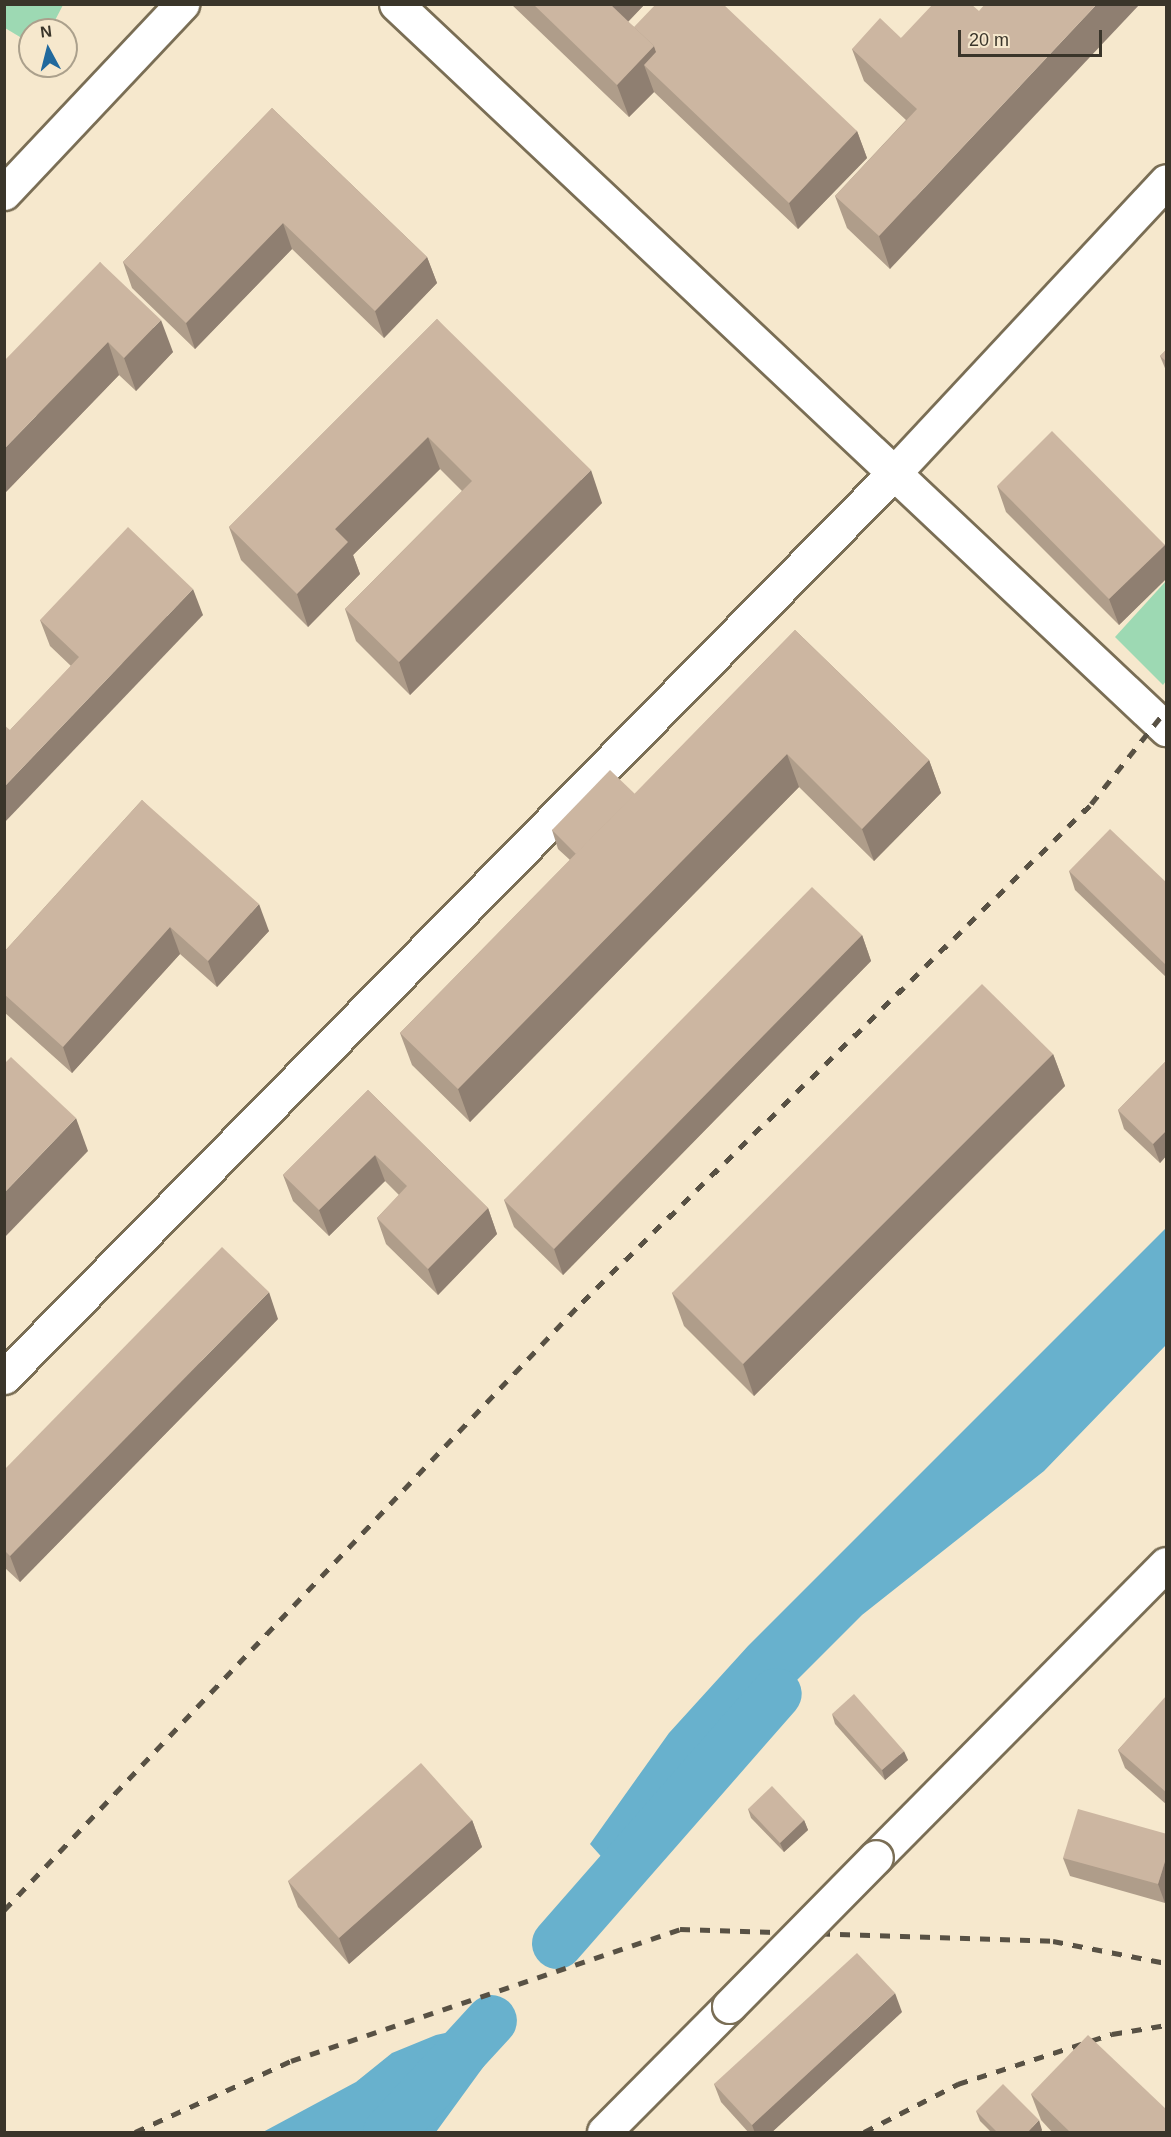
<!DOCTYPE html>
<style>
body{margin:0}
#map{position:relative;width:1171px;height:2137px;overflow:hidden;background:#f6e8cd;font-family:Helvetica,sans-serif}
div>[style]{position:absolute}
.green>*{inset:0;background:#9dd9b3}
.water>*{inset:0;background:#68b1cd}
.canal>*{height:51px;margin:-25.5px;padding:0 25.5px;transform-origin:25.5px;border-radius:25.5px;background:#68b1cd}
.roads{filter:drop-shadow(2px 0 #7a6e55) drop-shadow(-2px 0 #7a6e55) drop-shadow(0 2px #7a6e55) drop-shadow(0 -2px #7a6e55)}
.street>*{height:33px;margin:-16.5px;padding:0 16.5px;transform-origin:16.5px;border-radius:16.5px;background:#fff}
.secondary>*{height:33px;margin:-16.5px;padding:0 16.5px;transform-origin:16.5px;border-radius:16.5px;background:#fff}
.primary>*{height:33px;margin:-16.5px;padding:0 16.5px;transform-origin:16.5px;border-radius:16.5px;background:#fff}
.rail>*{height:4.5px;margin-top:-2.25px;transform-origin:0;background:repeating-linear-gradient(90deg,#585144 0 10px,transparent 0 20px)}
.bridges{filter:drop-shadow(2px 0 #7a6e55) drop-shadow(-2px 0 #7a6e55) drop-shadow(0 2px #7a6e55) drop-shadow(0 -2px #7a6e55)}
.street-bridge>*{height:33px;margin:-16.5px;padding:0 16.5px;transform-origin:16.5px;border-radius:16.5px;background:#fff}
.wall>*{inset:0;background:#af9d8a}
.shaded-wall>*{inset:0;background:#8f7f71}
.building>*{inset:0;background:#ccb6a1}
span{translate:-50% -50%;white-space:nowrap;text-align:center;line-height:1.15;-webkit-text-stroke:4.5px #f6e8cd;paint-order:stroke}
.frame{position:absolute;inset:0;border:6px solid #3a352a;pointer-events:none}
.north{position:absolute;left:18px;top:18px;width:60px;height:60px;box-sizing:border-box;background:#f6e8cd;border:2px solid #aba08c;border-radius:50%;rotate:353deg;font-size:16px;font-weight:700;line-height:24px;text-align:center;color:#3a352a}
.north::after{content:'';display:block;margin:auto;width:21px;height:27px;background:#21699d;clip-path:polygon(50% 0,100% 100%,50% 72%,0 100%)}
.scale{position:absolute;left:958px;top:30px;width:144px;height:27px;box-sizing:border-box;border:3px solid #3a352a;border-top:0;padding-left:8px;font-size:18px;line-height:21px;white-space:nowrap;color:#3a352a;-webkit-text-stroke:4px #f6e8cd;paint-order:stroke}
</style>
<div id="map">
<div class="green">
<div style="clip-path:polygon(5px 4px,63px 4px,63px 5px,50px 30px,30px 30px,30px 43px,5px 28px)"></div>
<div style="clip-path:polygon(1166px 581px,1166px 681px,1163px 685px,1115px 637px)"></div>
</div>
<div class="water">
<div style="clip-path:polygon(1166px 1228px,1166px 1345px,1044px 1471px,862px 1615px,675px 1802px,616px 1873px,590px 1844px,669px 1733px,748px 1646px)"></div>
<div style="clip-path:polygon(506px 2020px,484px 2066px,436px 2132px,263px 2132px,356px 2082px,392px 2053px,436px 2035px)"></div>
</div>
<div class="canal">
<div style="left:557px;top:1943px;width:332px;rotate:-48.8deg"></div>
<div style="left:388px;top:2132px;width:152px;rotate:-47.4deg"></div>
</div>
<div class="roads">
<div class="street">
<div style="left:4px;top:1377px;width:1269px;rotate:-45.45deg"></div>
<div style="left:894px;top:473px;width:399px;rotate:-47deg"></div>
<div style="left:876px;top:1857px;width:412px;rotate:-45.3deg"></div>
<div style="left:604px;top:2132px;width:177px;rotate:-45.2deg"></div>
</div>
<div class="secondary">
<div style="left:396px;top:4px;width:1058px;rotate:43.28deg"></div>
</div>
<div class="primary">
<div style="left:4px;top:193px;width:260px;rotate:-46.7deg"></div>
</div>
</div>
<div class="rail">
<div style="left:4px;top:1910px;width:839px;rotate:-46.45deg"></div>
<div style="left:582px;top:1302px;width:712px;rotate:-44.37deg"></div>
<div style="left:1091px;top:804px;width:120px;rotate:-51.4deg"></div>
<div style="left:135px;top:2132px;width:171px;rotate:-24.5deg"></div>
<div style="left:291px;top:2061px;width:411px;rotate:-18.7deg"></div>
<div style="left:680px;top:1929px;width:373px;rotate:1.8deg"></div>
<div style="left:1053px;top:1941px;width:115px;rotate:11deg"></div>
<div style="left:864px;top:2132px;width:106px;rotate:-27.1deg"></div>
<div style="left:958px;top:2084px;width:162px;rotate:-18deg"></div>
<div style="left:1112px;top:2034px;width:55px;rotate:-9.5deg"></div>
</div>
<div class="bridges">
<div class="street-bridge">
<div style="left:729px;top:2006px;width:209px;rotate:-45.4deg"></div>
</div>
</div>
<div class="wall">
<div style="clip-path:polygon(511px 4px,645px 4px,628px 22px,634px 27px,857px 131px,867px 158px,798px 229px,654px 92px,629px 117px)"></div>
<div style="clip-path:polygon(979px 11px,890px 269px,847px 228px,835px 196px,906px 120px,864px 81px,852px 49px,901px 38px)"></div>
<div style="clip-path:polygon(272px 108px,427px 257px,437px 283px,384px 338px,292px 249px,195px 349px,132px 288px,123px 262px)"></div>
<div style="clip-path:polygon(100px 262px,173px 352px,136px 391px,119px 375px,4px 494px)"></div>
<div style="clip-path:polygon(437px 319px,602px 503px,410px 695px,356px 641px,345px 609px,462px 491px,440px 469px,353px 555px,360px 574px,308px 627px,241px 560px,229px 527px)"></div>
<div style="clip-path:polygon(1167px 349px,1167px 373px,1160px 356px)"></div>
<div style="clip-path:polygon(997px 486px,1165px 545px,1167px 550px,1167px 578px,1119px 625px,1006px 512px)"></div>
<div style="clip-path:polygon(203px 615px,10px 730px,71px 666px,50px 646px,40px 620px)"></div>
<div style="clip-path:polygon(795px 630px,929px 760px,941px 793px,874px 861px,799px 787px,470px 1122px,412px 1065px,400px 1033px,570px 860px,558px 849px,552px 830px,635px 794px)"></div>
<div style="clip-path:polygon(142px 800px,269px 931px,217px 987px,180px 954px,72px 1073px,4px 1012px,4px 952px)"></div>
<div style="clip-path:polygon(1069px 871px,1167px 883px,1167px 978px,1075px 890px)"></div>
<div style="clip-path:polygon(862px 935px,871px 961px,563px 1275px,514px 1227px,504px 1200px)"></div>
<div style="clip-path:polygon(1053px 1054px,1065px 1086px,754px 1396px,684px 1326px,672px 1293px)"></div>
<div style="clip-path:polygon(1167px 1060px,1167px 1155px,1160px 1163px,1124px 1129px,1118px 1110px)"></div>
<div style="clip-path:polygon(368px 1090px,488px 1208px,497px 1234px,438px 1295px,386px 1244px,377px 1218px,399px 1195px,385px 1181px,329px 1236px,293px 1201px,283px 1175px)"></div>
<div style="clip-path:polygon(278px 1319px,20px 1582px,4px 1567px,4px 1470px)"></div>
<div style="clip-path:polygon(1167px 1697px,1167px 1805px,1125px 1768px,1118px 1750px)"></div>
<div style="clip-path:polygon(832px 1714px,908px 1760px,885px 1780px,835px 1724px)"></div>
<div style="clip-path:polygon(748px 1809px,804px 1820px,808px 1830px,784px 1852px,751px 1818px)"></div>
<div style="clip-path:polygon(472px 1820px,482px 1847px,349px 1964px,298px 1907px,288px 1881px)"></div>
<div style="clip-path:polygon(1167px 1834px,1167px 1897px,1165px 1903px,1070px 1876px,1063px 1858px)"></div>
<div style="clip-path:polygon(902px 2012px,771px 2133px,749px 2133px,721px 2102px,714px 2084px)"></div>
<div style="clip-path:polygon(1031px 2094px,1167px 2133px,1053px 2133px,1041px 2120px)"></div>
<div style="clip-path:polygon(976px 2111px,1042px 2130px,1040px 2133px,992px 2133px,980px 2121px)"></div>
</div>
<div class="shaded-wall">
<div style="clip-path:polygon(607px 4px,645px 4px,617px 33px)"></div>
<div style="clip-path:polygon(1097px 4px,1140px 4px,890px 269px,879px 236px)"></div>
<div style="clip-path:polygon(654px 46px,666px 79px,644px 65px,654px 92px,629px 117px,617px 85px)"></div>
<div style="clip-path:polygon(857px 131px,867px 158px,798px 229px,789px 203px)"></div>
<div style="clip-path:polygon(283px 223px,292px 249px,195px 349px,186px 323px)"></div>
<div style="clip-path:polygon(427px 257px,437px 283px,384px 338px,375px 311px)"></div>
<div style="clip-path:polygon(161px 320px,173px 352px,136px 391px,124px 358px)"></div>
<div style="clip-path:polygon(108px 342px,119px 375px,4px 494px,4px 449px)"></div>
<div style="clip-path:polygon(428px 437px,440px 469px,353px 555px,360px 574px,308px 627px,297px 594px,335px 529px)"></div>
<div style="clip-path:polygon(591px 470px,602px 503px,410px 695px,399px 662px)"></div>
<div style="clip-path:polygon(1165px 545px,1167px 550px,1167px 578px,1119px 625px,1109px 599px)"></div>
<div style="clip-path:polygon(193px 589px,203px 615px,4px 823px,4px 787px)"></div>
<div style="clip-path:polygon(787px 754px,799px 787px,470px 1122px,458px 1089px)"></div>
<div style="clip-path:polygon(929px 760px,941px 793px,874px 861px,862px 829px)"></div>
<div style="clip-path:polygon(259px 904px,269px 931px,217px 987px,208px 961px)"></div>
<div style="clip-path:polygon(170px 927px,180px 954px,72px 1073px,63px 1047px)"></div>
<div style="clip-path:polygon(862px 935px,871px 961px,563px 1275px,554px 1249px)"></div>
<div style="clip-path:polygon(1053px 1054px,1065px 1086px,754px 1396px,743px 1364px)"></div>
<div style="clip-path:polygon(76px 1118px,88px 1151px,4px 1238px,4px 1193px)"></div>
<div style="clip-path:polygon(1167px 1130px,1167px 1155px,1160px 1163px,1153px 1144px)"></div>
<div style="clip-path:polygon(375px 1155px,385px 1181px,329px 1236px,319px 1210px)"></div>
<div style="clip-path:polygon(488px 1208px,497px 1234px,438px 1295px,428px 1269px)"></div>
<div style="clip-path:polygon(269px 1292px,278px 1319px,20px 1582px,10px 1556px)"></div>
<div style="clip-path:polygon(904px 1751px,908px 1760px,885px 1780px,882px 1770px)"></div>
<div style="clip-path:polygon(472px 1820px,482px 1847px,349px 1964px,339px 1938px)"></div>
<div style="clip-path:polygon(804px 1820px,808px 1830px,784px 1852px,780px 1843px)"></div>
<div style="clip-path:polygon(1167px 1855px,1167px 1897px,1165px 1903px,1158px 1884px)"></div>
<div style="clip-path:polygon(895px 1993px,902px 2012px,771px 2133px,755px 2133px,752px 2125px)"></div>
<div style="clip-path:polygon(1039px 2120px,1042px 2130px,1040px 2133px,1027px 2133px)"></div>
</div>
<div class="building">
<div style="clip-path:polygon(533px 4px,610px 4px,654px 46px,617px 85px)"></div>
<div style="clip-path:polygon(656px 4px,723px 4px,857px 131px,789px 203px,644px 65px,656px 52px,654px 46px,634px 27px)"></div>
<div style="clip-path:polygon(933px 4px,971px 4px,979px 11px,985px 4px,1097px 4px,879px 236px,835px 196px,917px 109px,852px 49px,880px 18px,901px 38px)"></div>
<div style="clip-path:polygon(272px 108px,427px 257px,375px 311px,283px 223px,186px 323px,123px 262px)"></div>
<div style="clip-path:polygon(100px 262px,161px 320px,124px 358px,108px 342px,4px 449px,4px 361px)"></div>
<div style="clip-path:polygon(437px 319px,591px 470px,399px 662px,345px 609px,472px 481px,428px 437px,335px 529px,348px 542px,297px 594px,229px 527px)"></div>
<div style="clip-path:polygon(1167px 349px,1167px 362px,1160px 356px)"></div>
<div style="clip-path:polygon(1052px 431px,1165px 545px,1109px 599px,997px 486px)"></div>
<div style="clip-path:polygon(128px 527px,193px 589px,4px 787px,4px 725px,10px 730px,79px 657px,40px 620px)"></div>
<div style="clip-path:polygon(795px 630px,929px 760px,862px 829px,787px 754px,458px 1089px,400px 1033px)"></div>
<div style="clip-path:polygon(610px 770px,635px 794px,576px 854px,552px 830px)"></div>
<div style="clip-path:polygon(142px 800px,259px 904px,208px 961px,170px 927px,63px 1047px,4px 994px,4px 952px)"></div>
<div style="clip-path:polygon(1110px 829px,1167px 883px,1167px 966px,1069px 871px)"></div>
<div style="clip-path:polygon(812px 887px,862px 935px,554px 1249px,504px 1200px)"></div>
<div style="clip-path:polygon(982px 984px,1053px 1054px,743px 1364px,672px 1293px)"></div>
<div style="clip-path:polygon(11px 1057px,76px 1118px,4px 1193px,4px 1064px)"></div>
<div style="clip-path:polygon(1167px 1060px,1167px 1130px,1153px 1144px,1118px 1110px)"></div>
<div style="clip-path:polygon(368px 1090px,488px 1208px,428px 1269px,377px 1218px,407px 1186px,375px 1155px,319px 1210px,283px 1175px)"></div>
<div style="clip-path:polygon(222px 1247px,269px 1292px,10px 1556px,4px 1550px,4px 1470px)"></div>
<div style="clip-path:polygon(854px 1694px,904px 1751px,882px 1770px,832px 1714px)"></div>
<div style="clip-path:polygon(1166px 1696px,1167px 1697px,1167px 1793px,1118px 1750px)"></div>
<div style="clip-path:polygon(421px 1763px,472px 1820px,339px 1938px,288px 1881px)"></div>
<div style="clip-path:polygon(772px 1786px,804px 1820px,780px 1843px,748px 1809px)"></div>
<div style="clip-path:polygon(1078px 1809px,1167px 1834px,1167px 1855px,1158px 1884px,1063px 1858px)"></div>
<div style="clip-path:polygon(857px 1953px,895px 1993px,752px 2125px,714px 2084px)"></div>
<div style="clip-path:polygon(1088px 2035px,1167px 2110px,1167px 2133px,1071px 2133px,1031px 2094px)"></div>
<div style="clip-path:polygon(1003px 2084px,1039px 2120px,1027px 2133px,998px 2133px,976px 2111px)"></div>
</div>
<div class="frame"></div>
<div class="north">N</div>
<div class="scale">20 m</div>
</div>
